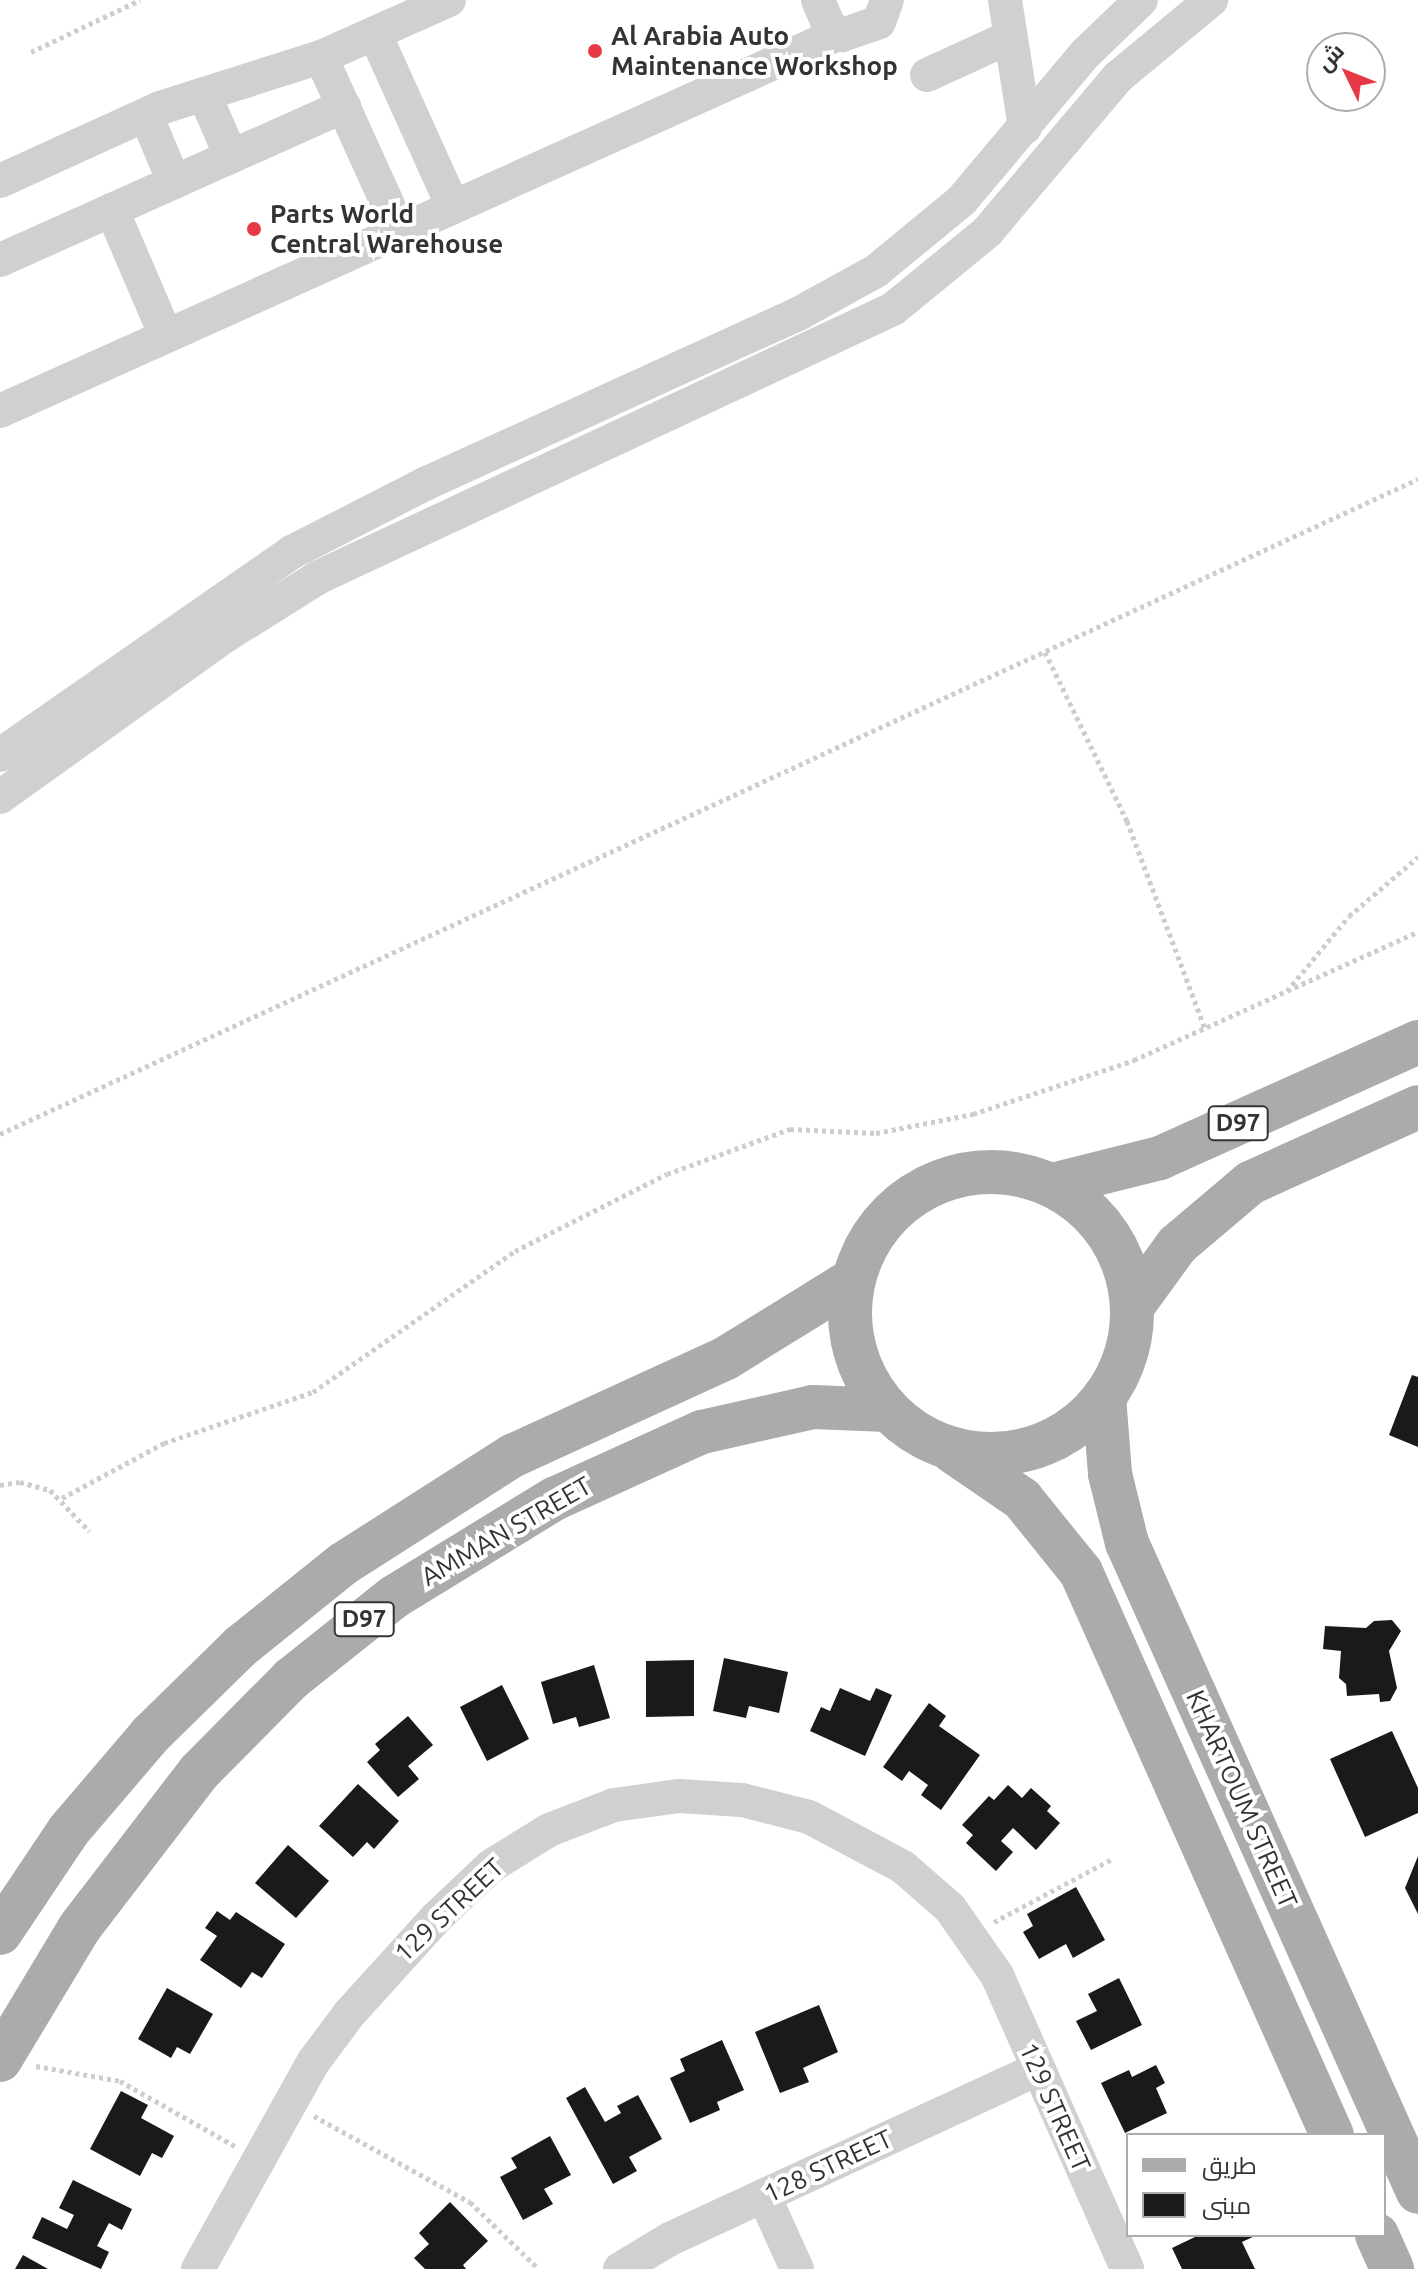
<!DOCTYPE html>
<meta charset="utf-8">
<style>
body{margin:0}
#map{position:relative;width:1418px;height:2269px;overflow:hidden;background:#fff;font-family:Ubuntu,Cairo,sans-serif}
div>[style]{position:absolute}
.building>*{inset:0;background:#1a1a1a}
.path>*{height:5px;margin-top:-2.5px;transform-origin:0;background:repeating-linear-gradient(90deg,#cdcdcd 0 4px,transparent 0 8px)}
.minor>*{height:34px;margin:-17px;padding:0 17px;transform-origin:17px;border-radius:17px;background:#d0d0d0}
.major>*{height:44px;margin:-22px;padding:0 22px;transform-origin:22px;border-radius:22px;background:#ababab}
.major>.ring{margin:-22px;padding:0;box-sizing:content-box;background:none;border:44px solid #ababab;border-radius:50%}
.dots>*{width:22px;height:22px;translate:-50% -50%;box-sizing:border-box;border:4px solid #fff;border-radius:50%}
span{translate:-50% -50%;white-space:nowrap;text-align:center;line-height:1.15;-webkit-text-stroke:8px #fff;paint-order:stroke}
.shield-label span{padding:2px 6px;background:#fff;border:2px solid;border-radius:6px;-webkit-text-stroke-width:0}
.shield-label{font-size:24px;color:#333;font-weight:700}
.poi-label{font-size:26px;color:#333;font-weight:700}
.left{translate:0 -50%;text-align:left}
.street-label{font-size:26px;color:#333}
.legend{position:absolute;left:1126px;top:2133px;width:260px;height:104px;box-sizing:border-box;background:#fff;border:2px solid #adadad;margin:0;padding:10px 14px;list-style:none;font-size:24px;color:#333}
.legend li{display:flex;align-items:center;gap:16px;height:40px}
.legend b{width:40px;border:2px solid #adadad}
.north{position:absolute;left:1306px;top:32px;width:80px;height:80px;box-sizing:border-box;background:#fff;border:2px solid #adadad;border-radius:50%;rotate:313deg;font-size:22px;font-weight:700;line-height:32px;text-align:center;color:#333}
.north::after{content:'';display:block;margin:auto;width:28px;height:36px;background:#e63946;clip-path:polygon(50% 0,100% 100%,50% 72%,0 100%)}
</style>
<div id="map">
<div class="building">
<div style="clip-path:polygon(1412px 1375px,1418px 1377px,1418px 1447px,1389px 1435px)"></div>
<div style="clip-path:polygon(1392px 1620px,1401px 1631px,1389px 1651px,1397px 1688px,1390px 1701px,1380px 1702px,1379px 1694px,1347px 1696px,1346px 1684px,1339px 1678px,1341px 1651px,1323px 1649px,1325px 1626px,1366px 1628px,1374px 1621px)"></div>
<div style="clip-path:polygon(724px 1658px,788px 1672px,779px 1713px,749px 1706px,746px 1718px,713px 1711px)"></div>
<div style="clip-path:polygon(694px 1660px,694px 1716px,646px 1717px,646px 1661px)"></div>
<div style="clip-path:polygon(594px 1665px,610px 1718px,579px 1727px,576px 1717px,553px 1724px,541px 1682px)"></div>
<div style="clip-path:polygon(502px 1685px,529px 1739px,487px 1761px,460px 1707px)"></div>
<div style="clip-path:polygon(840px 1688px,870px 1701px,876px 1688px,892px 1695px,865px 1756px,810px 1731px,821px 1707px,830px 1711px)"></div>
<div style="clip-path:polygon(929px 1703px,946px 1716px,939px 1726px,980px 1755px,941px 1810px,921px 1795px,928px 1785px,909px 1771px,902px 1781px,883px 1767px)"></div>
<div style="clip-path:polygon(408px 1716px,433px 1745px,408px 1766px,419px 1779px,398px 1797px,367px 1762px,380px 1750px,375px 1744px)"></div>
<div style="clip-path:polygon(1392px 1731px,1418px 1788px,1418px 1813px,1365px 1837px,1330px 1759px)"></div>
<div style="clip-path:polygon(358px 1784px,399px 1821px,374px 1849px,367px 1842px,353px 1857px,319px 1826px)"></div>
<div style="clip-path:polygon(1008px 1785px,1022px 1798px,1031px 1788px,1051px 1806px,1047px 1811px,1060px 1823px,1036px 1850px,1013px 1828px,1001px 1841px,1013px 1852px,996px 1871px,966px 1843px,973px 1835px,962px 1825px,989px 1796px,994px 1800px)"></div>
<div style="clip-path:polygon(288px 1845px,329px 1881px,296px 1918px,255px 1883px)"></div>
<div style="clip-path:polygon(1418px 1856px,1418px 1914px,1405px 1888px)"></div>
<div style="clip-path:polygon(1076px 1887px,1105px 1940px,1073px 1958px,1066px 1944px,1039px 1959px,1023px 1932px,1033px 1926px,1027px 1914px)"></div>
<div style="clip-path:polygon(217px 1911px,230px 1920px,236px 1912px,285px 1944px,262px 1978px,252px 1972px,241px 1988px,200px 1960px,217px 1936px,205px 1928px)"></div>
<div style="clip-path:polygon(1119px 1978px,1142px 2025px,1091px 2050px,1076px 2021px,1097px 2011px,1088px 1994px)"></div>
<div style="clip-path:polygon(167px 1988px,213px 2014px,190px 2054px,177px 2047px,171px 2058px,138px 2039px)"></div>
<div style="clip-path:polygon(819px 2005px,838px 2052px,803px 2068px,809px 2082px,780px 2093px,755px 2032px)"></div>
<div style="clip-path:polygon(722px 2040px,744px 2090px,717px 2102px,720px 2110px,690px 2123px,670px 2078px,685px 2071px,680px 2059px)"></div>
<div style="clip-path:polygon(1156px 2065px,1165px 2083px,1156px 2088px,1167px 2113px,1125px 2133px,1101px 2083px,1129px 2070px,1132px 2077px)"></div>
<div style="clip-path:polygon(585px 2087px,605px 2122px,621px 2113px,617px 2106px,638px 2095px,662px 2139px,629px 2157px,637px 2171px,613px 2184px,566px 2098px)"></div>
<div style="clip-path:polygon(121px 2091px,148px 2105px,141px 2118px,174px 2136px,162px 2158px,152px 2153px,140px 2176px,90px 2149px)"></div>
<div style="clip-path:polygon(550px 2136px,571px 2175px,544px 2189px,553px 2204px,523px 2220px,500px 2177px,517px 2168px,511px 2158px)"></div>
<div style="clip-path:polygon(73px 2180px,132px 2209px,122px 2230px,109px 2223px,97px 2246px,109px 2252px,101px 2269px,32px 2238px,42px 2217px,67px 2229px,74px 2215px,59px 2208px)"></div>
<div style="clip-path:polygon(450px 2202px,488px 2241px,463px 2265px,466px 2269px,425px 2269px,414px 2258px,429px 2244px,419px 2233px)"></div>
<div style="clip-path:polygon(1199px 2235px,1257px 2235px,1242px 2242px,1255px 2269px,1182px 2269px,1172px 2248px)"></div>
<div style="clip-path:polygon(23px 2255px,48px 2269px,15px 2269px)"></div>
</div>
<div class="path">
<div style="left:31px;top:52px;width:121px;rotate:-25.5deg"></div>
<div style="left:1045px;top:652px;width:188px;rotate:64.1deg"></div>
<div style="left:1127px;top:821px;width:221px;rotate:69.4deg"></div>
<div style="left:1287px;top:991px;width:97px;rotate:-50.4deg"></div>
<div style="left:1349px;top:916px;width:91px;rotate:-40.5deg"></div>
<div style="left:0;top:1134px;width:1562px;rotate:-24.79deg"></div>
<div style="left:0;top:1485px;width:20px;rotate:-9deg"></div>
<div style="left:20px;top:1482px;width:31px;rotate:15deg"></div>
<div style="left:50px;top:1490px;width:57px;rotate:46.4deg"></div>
<div style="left:62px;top:1498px;width:116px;rotate:-28.3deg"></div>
<div style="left:164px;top:1443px;width:157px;rotate:-18.9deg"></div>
<div style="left:313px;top:1392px;width:246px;rotate:-34.9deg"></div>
<div style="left:515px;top:1251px;width:170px;rotate:-26.9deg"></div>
<div style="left:667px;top:1174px;width:131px;rotate:-20.1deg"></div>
<div style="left:790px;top:1129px;width:86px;rotate:2.7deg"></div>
<div style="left:876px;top:1133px;width:99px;rotate:-11.1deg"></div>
<div style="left:973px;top:1114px;width:170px;rotate:-18.5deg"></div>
<div style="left:1134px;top:1060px;width:312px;rotate:-24.3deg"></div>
<div style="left:994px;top:1922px;width:134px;rotate:-28.1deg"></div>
<div style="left:36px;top:2066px;width:85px;rotate:10.1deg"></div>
<div style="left:120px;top:2081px;width:132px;rotate:29.5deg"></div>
<div style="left:314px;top:2116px;width:178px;rotate:28.9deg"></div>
<div style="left:470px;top:2202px;width:96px;rotate:44.2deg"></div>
</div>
<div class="minor">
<div style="left:818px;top:0;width:28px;rotate:67deg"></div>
<div style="left:829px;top:26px;width:16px;rotate:35deg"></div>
<div style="left:842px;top:35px;width:39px;rotate:-19deg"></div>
<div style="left:879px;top:22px;width:23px;rotate:-70deg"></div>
<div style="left:1005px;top:0;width:129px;rotate:81.1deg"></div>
<div style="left:375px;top:34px;width:190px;rotate:65.7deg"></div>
<div style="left:321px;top:57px;width:191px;rotate:65.6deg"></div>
<div style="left:927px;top:75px;width:91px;rotate:-24.6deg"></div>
<div style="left:204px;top:94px;width:68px;rotate:66.5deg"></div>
<div style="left:146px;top:115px;width:73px;rotate:67.3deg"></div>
<div style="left:0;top:181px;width:176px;rotate:-24.5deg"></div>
<div style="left:160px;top:108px;width:169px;rotate:-17.6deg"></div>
<div style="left:321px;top:57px;width:140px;rotate:-24deg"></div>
<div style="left:112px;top:210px;width:137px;rotate:66.8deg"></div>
<div style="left:0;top:260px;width:377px;rotate:-24.1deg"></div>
<div style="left:0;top:411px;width:919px;rotate:-24.22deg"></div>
<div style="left:0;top:755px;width:356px;rotate:-34.8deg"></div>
<div style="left:292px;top:552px;width:152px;rotate:-27.1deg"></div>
<div style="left:427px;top:483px;width:410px;rotate:-24.5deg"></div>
<div style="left:800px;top:313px;width:87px;rotate:-28.9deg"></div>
<div style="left:876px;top:271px;width:112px;rotate:-39.5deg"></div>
<div style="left:962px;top:200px;width:192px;rotate:-49.9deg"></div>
<div style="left:1086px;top:53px;width:76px;rotate:-43.9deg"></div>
<div style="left:0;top:797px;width:277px;rotate:-35.6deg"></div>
<div style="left:225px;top:636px;width:111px;rotate:-32.1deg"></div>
<div style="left:319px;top:577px;width:633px;rotate:-25.03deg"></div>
<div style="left:893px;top:309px;width:122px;rotate:-39.3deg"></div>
<div style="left:987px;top:232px;width:203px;rotate:-49.8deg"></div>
<div style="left:1118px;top:77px;width:121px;rotate:-39.6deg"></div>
<div style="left:764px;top:2196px;width:80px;rotate:65.7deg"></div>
<div style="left:198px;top:2269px;width:238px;rotate:-60.9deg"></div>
<div style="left:314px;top:2061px;width:59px;rotate:-53.3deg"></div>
<div style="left:349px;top:2014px;width:128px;rotate:-47.8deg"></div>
<div style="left:435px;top:1919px;width:77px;rotate:-43.4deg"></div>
<div style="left:491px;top:1866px;width:68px;rotate:-31.8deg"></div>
<div style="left:549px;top:1830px;width:70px;rotate:-21deg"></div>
<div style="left:614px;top:1805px;width:66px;rotate:-7.9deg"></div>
<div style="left:679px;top:1796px;width:63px;rotate:3.6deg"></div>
<div style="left:742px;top:1800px;width:69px;rotate:14.2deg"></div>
<div style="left:809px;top:1817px;width:106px;rotate:28deg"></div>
<div style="left:903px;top:1867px;width:62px;rotate:41.1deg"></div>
<div style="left:950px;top:1908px;width:82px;rotate:55deg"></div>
<div style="left:997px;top:1975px;width:321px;rotate:66.1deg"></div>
<div style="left:620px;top:2269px;width:58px;rotate:-31deg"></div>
<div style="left:670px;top:2239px;width:405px;rotate:-24.8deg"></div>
</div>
<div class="major">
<div class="ring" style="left:850px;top:1172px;width:238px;height:238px"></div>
<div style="left:1052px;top:1185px;width:111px;rotate:-14deg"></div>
<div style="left:1160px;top:1158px;width:283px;rotate:-24.2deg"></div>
<div style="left:1132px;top:1307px;width:77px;rotate:-54deg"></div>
<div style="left:1177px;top:1245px;width:96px;rotate:-40.3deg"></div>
<div style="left:1250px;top:1183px;width:184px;rotate:-24.3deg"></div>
<div style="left:1104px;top:1397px;width:77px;rotate:85.5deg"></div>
<div style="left:1110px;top:1474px;width:71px;rotate:76.2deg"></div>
<div style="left:1127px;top:1543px;width:711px;rotate:65.85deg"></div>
<div style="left:952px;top:1451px;width:85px;rotate:34.4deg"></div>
<div style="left:1022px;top:1499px;width:94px;rotate:51.1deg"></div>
<div style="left:1081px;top:1572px;width:616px;rotate:65.97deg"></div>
<div style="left:0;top:1933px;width:124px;rotate:-56.2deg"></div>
<div style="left:69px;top:1830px;width:125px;rotate:-49.5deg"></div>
<div style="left:150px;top:1735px;width:127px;rotate:-44.4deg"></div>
<div style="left:241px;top:1646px;width:131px;rotate:-38.8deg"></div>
<div style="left:343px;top:1564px;width:201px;rotate:-32.6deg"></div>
<div style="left:512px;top:1456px;width:235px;rotate:-24.6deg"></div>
<div style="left:726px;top:1358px;width:150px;rotate:-31.7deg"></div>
<div style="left:0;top:2060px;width:155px;rotate:-59deg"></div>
<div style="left:80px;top:1927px;width:195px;rotate:-52.5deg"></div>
<div style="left:199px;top:1772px;width:131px;rotate:-45.3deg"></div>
<div style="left:291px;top:1679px;width:132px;rotate:-38.5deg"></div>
<div style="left:394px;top:1597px;width:188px;rotate:-31.5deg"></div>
<div style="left:554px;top:1499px;width:162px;rotate:-24.4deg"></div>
<div style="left:702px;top:1432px;width:114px;rotate:-12.7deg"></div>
<div style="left:813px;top:1407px;width:74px;rotate:2.3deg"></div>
<div style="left:1377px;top:2235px;width:37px;rotate:66deg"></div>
</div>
<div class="dots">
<div style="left:595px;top:51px;background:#e63946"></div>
<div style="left:254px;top:229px;background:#e63946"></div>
</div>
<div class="shield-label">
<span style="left:1238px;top:1123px">D97</span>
<span style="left:364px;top:1619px">D97</span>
</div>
<div class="poi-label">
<span class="left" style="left:611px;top:51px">Al Arabia Auto<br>Maintenance Workshop</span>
<span class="left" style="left:270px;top:229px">Parts World<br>Central Warehouse</span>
</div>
<div class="street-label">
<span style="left:506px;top:1531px;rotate:-30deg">AMMAN STREET</span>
<span style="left:1242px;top:1799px;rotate:66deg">KHARTOUM STREET</span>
<span style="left:449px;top:1910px;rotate:-43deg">129 STREET</span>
<span style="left:1055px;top:2107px;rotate:66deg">129 STREET</span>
<span style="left:828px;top:2166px;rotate:-25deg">128 STREET</span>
</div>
<ul class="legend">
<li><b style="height:10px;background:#ababab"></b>طريق</li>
<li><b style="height:22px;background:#1a1a1a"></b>مبنى</li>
</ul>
<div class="north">ش</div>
</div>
